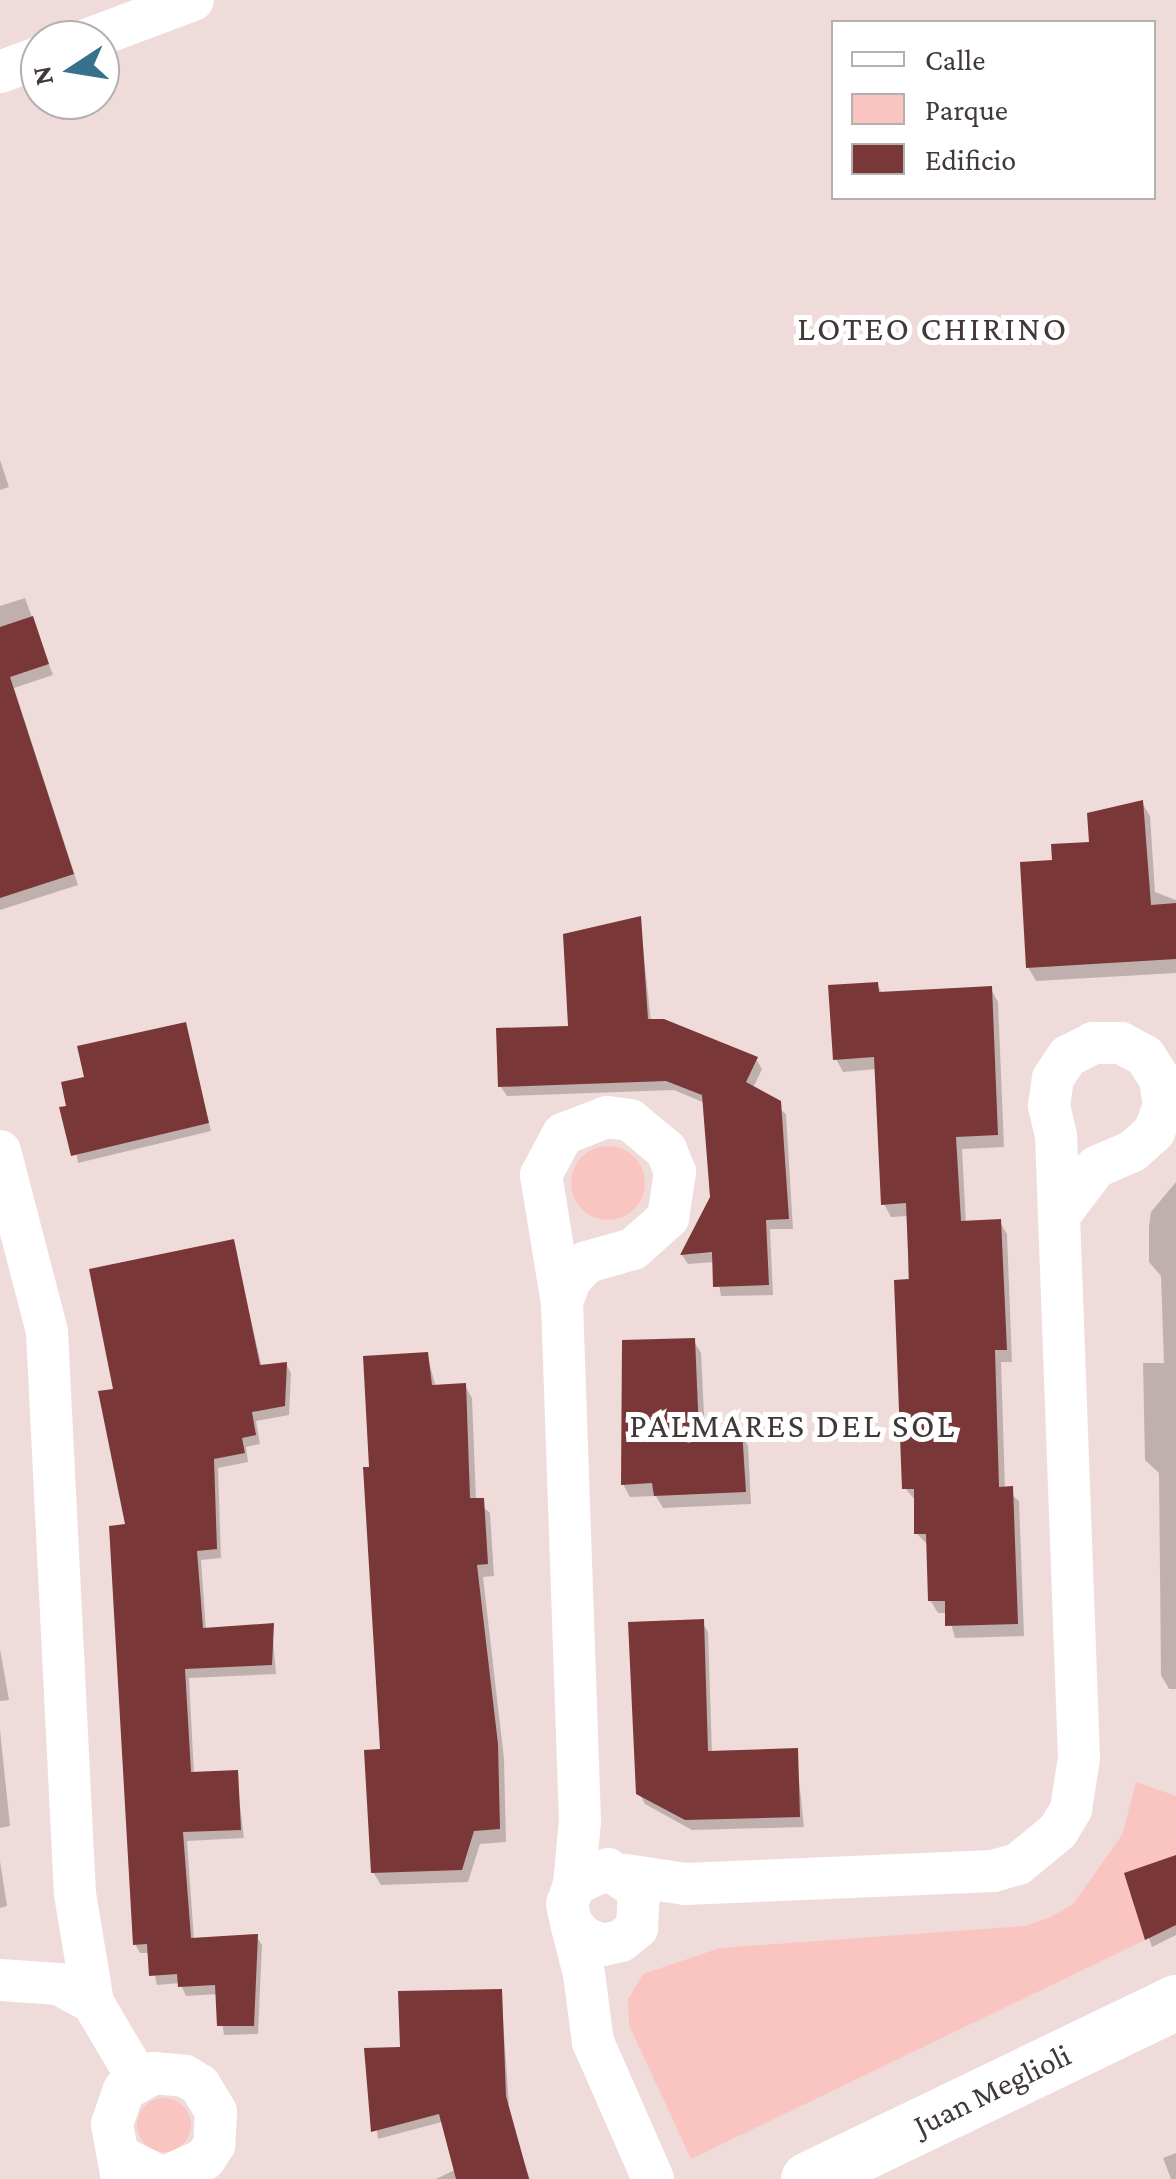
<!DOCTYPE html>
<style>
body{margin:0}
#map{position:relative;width:1176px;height:2179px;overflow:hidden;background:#efdcda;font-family:"Crimson Pro",serif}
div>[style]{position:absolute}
.green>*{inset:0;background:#fac4c0}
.round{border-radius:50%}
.shadow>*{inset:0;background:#0003}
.building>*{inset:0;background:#7a3737}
.street>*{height:42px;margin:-21px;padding:0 21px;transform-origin:21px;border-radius:21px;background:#fff}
.secondary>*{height:55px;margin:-27.5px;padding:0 27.5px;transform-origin:27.5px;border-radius:27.5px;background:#fff}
span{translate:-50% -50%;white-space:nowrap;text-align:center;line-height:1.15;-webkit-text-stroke:10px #fff;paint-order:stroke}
.street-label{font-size:32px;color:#403938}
.neighbourhood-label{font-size:35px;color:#403938;letter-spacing:2.5px}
.legend{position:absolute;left:831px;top:20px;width:325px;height:180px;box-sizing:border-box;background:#fff;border:2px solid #b3b0af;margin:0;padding:12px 18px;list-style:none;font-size:30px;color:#403938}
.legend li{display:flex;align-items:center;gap:20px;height:50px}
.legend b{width:50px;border:2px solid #b3b0af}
.north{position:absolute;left:20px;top:20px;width:100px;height:100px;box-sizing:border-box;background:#fff;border:2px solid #b3b0af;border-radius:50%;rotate:258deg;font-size:28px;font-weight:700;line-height:40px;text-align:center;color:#403938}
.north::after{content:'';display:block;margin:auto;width:35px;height:45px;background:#38718b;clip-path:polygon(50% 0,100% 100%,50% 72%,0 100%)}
</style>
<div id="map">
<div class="green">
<div class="round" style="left:571px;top:1146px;width:74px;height:74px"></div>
<div style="clip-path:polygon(1136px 1782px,1176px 1796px,1176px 1925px,691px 2159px,629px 2025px,628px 1999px,643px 1974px,720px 1948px,1025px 1926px,1051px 1917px,1073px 1904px,1122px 1835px)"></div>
<div class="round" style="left:137px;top:2098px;width:54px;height:54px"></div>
</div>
<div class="shadow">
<div style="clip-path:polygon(0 460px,9px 487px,0 490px)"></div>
<div style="clip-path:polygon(25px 598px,53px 675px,14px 688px,78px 885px,0 910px,0 606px)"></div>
<div style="clip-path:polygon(1142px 803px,1150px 816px,1155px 892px,1176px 900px,1176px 973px,1036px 981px,1028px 967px,1055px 862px,1091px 844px)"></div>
<div style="clip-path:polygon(640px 919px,651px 1022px,756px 1059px,762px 1069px,753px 1088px,786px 1114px,793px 1229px,770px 1229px,773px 1295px,721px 1296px,715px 1262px,688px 1264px,682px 1255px,713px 1197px,705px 1103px,674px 1090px,507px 1096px,501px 1087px,571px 1028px)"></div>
<div style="clip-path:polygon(877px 984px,883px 995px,991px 989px,998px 1002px,1004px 1147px,962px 1149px,966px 1224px,1000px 1222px,1007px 1234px,1012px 1362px,1001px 1362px,1005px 1489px,1019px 1501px,1024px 1636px,955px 1638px,948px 1613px,938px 1613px,930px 1600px,929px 1546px,917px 1534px,916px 1501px,905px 1488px,909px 1216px,891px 1217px,884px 1204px,877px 1069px,843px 1072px,836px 1059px)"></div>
<div style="clip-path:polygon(184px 1025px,211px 1131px,78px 1163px,69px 1108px)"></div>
<div style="clip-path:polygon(1176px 1182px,1176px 1689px,1169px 1689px,1161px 1675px,1159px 1473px,1145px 1460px,1143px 1363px,1164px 1363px,1161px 1276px,1149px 1262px,1149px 1226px,1151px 1212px)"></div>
<div style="clip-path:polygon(233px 1242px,262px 1368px,286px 1364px,291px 1373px,289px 1415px,256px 1421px,260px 1444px,246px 1447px,248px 1462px,218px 1468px,221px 1558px,201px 1560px,206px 1631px,272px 1626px,276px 1674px,189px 1678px,194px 1774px,236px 1772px,244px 1838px,187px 1841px,194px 1940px,256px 1936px,262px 1945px,258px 2034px,224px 2035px,218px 1994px,186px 1996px,180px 1983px,157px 1985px,150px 1953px,140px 1953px,135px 1944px,128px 1526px,116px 1391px)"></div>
<div style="clip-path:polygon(693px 1340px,701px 1353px,705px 1435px,741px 1433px,748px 1446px,751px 1504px,663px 1508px,656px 1496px,630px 1497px,623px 1484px)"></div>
<div style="clip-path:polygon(427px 1355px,436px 1387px,465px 1386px,472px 1398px,476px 1501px,490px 1513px,494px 1576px,483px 1577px,504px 1759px,506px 1842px,480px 1844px,468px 1882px,381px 1885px,373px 1872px,383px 1751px)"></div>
<div style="clip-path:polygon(702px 1622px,708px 1632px,712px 1754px,796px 1751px,804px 1827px,692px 1830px,645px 1804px,639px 1793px)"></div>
<div style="clip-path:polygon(0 1649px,9px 1700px,0 1701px)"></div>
<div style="clip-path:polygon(0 1730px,10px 1826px,0 1828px)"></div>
<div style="clip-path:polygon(1176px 1858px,1176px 1935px,1152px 1947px,1127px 1875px)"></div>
<div style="clip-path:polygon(0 1861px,7px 1906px,0 1908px)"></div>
<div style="clip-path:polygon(501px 1991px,509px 2104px,378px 2139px,366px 2050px,402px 2049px)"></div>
<div style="clip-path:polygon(516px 2140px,530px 2179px,436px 2179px)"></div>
<div style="clip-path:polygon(1176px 2153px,1176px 2179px,1171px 2179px,1163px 2158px)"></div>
</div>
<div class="building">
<div style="clip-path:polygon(33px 616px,49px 664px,10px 677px,74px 874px,0 898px,0 627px)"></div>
<div style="clip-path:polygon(1143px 800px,1151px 905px,1176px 903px,1176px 959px,1026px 968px,1020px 862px,1052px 860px,1051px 844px,1089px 842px,1087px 813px)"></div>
<div style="clip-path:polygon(641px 916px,648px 1019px,664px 1019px,758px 1057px,746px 1082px,781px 1101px,789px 1219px,766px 1220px,769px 1285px,713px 1287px,712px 1252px,680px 1255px,710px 1197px,702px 1095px,666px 1081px,498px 1087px,496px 1028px,568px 1026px,563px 934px)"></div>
<div style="clip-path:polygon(878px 982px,879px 992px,992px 986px,998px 1135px,956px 1137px,961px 1221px,1001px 1219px,1007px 1350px,995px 1350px,999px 1487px,1013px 1486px,1018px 1624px,945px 1626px,945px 1601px,928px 1601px,926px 1534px,914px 1534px,914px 1489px,902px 1489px,894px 1280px,909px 1279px,906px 1203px,881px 1205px,874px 1057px,833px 1060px,828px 985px)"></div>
<div style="clip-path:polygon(186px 1022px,209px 1123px,71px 1156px,59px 1107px,66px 1106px,61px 1082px,84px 1077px,77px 1046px)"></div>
<div style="clip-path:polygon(234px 1239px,260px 1365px,287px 1362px,285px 1406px,252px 1412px,256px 1435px,242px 1438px,245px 1453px,214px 1459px,217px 1549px,197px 1551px,203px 1628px,274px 1623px,272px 1665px,185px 1669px,191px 1772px,238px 1770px,241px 1830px,183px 1832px,191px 1938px,258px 1934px,254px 2026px,217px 2026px,215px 1985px,178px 1987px,177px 1974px,149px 1976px,147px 1944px,133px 1945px,109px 1526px,125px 1524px,98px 1391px,113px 1389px,89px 1269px)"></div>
<div style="clip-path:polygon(695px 1338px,699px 1433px,742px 1430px,746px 1492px,654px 1496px,652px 1483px,621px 1485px,622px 1340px)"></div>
<div style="clip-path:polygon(428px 1352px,432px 1385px,466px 1383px,470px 1498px,484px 1498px,488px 1564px,477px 1565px,498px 1744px,500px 1829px,474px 1831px,462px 1870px,371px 1873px,364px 1750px,380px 1749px,363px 1467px,369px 1467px,363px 1356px)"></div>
<div style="clip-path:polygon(704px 1619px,708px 1751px,798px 1748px,800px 1817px,685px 1820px,636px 1794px,628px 1622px)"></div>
<div style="clip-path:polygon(1176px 1855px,1176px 1925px,1145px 1940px,1124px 1873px)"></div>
<div style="clip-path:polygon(502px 1989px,506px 2096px,529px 2179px,456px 2179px,439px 2114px,371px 2132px,364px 2048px,400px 2047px,398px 1991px)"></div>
</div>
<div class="street">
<div style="left:86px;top:40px;width:114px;rotate:-20.5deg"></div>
<div style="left:0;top:72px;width:43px;rotate:-20.6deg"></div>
<div style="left:0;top:1151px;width:187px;rotate:75.4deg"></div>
<div style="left:47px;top:1332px;width:563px;rotate:87.15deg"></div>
<div style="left:75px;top:1894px;width:110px;rotate:80.6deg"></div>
<div style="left:93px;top:2003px;width:39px;rotate:-151deg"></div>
<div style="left:59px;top:1984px;width:59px;rotate:-176.1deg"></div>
<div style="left:562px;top:1303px;width:24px;rotate:-71deg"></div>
<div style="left:570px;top:1280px;width:25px;rotate:-47deg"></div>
<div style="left:587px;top:1262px;width:48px;rotate:-15.8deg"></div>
<div style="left:633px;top:1249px;width:47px;rotate:-41.5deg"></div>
<div style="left:668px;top:1218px;width:47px;rotate:-81.3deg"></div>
<div style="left:675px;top:1172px;width:24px;rotate:-112deg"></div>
<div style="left:666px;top:1150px;width:47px;rotate:-140.2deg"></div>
<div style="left:630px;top:1120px;width:23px;rotate:-173deg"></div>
<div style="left:607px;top:1117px;width:47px;rotate:158.9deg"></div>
<div style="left:563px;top:1134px;width:47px;rotate:118.2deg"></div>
<div style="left:541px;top:1175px;width:130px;rotate:80.7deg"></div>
<div style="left:562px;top:1303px;width:518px;rotate:88.01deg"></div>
<div style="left:580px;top:1821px;width:64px;rotate:95.4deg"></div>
<div style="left:626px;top:1875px;width:60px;rotate:8.7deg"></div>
<div style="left:685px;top:1884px;width:308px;rotate:-2.4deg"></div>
<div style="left:993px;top:1871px;width:26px;rotate:-16deg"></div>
<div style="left:1018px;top:1864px;width:52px;rotate:-39.5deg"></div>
<div style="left:1058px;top:1831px;width:26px;rotate:-59deg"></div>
<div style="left:1071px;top:1809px;width:52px;rotate:-81.1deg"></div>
<div style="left:1079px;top:1758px;width:542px;rotate:-92.11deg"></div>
<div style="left:1059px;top:1216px;width:80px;rotate:-92.1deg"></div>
<div style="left:1056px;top:1136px;width:31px;rotate:-103deg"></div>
<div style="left:1049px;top:1106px;width:28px;rotate:-82deg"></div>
<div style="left:1053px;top:1078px;width:27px;rotate:-56deg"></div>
<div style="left:1068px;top:1056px;width:28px;rotate:-27deg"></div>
<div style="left:1093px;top:1043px;width:28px"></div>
<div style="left:1121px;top:1043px;width:27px;rotate:28deg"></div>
<div style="left:1145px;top:1056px;width:27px;rotate:57deg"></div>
<div style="left:1160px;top:1079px;width:27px;rotate:82deg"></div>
<div style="left:1164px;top:1106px;width:28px;rotate:111deg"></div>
<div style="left:1154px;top:1132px;width:28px;rotate:138deg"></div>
<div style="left:1133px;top:1151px;width:40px;rotate:156.6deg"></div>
<div style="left:1096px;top:1167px;width:61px;rotate:127.1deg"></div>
<div style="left:571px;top:1923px;width:20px;rotate:49deg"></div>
<div style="left:584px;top:1938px;width:20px;rotate:20deg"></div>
<div style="left:603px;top:1945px;width:18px;rotate:-13deg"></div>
<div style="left:621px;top:1941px;width:21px;rotate:-39deg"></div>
<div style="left:637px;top:1928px;width:38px;rotate:-87deg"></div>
<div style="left:639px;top:1890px;width:37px;rotate:-146deg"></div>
<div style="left:608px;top:1869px;width:38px;rotate:155deg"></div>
<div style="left:574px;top:1885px;width:20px;rotate:110deg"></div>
<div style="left:567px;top:1904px;width:19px;rotate:78deg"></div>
<div style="left:571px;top:1923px;width:53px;rotate:75.7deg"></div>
<div style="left:584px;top:1974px;width:69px;rotate:82.5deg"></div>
<div style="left:593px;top:2042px;width:150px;rotate:66.3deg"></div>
<div style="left:93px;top:2003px;width:88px;rotate:59.4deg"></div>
<div style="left:122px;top:2179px;width:56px;rotate:-100.3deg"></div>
<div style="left:112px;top:2124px;width:36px;rotate:-71deg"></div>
<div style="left:124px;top:2090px;width:34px;rotate:-30deg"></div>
<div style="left:153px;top:2073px;width:32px;rotate:5deg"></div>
<div style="left:185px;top:2076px;width:17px;rotate:31deg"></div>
<div style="left:200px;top:2085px;width:31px;rotate:59deg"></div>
<div style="left:216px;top:2112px;width:33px;rotate:93deg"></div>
<div style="left:214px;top:2145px;width:17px;rotate:123deg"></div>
<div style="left:205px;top:2159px;width:46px;rotate:155.7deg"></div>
<div style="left:163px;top:2178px;width:45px;rotate:-153.4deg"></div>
</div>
<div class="secondary">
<div style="left:808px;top:2179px;width:408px;rotate:-25.7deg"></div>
</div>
<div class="street-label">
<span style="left:992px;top:2090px;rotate:-26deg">Juan Meglioli</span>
</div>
<div class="neighbourhood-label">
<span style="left:933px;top:329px">LOTEO CHIRINO</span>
<span style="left:793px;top:1426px">PALMARES DEL SOL</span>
</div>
<ul class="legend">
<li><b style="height:12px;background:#fff"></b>Calle</li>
<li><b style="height:28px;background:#fac4c0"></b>Parque</li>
<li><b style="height:28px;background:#7a3737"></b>Edificio</li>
</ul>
<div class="north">N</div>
</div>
